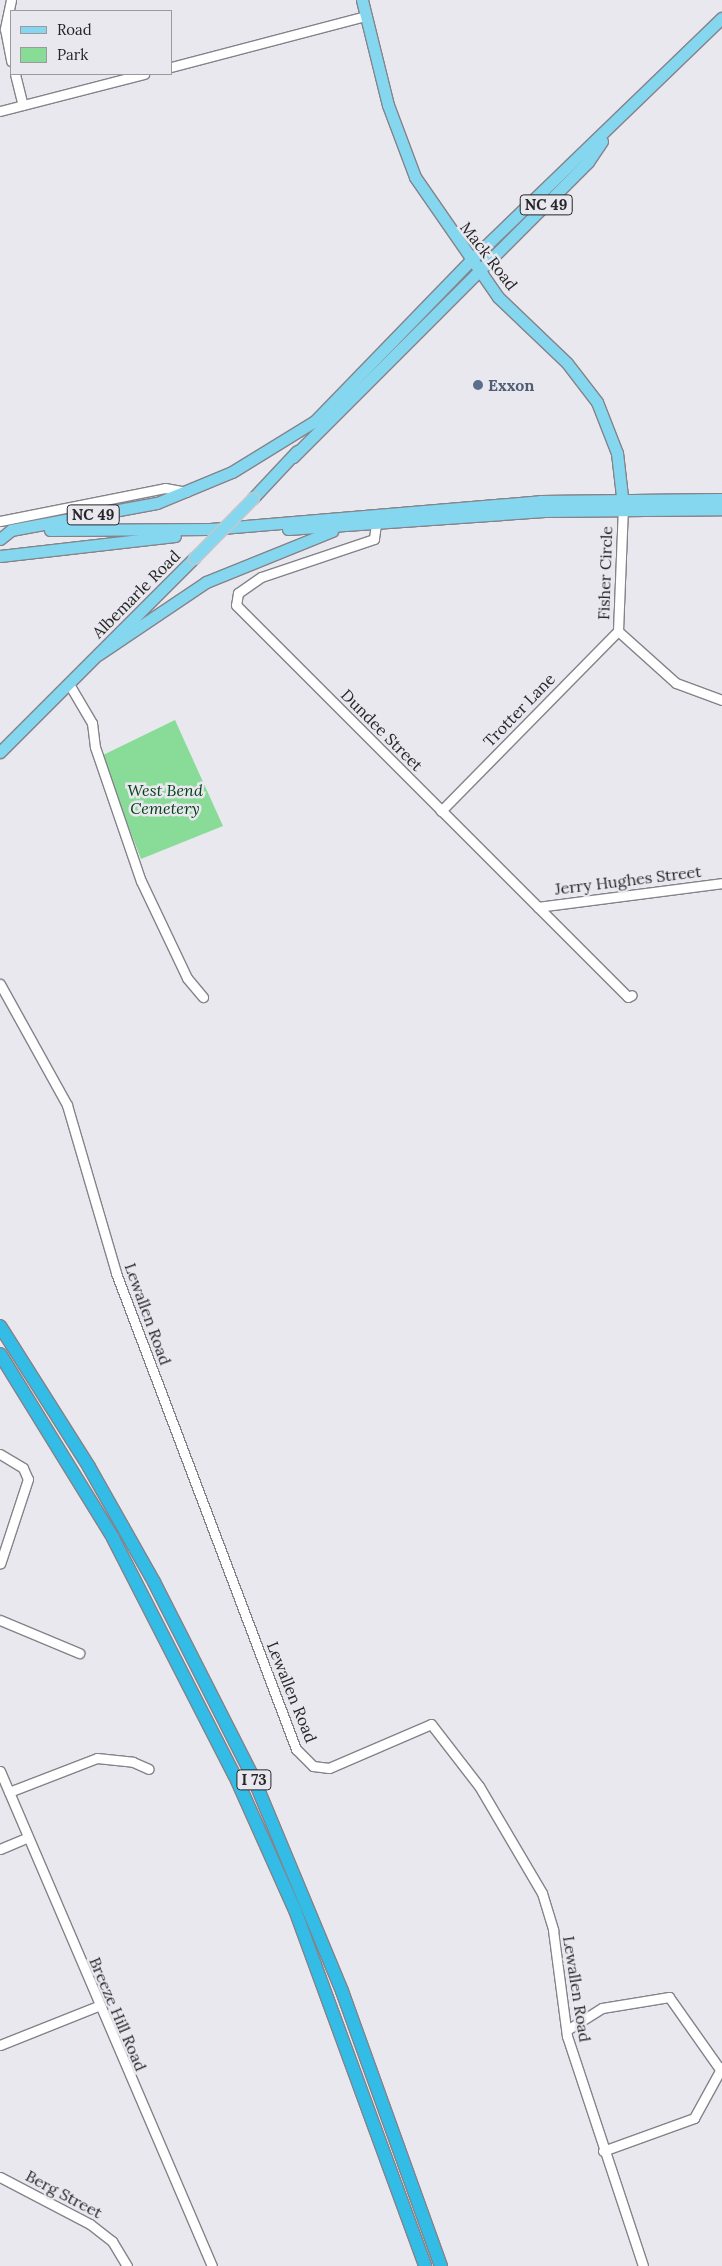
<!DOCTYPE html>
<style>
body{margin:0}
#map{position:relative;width:722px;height:2266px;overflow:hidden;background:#eae8ef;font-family:Lora,serif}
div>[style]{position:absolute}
.green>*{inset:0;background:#88dc98}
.roads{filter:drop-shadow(1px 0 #85838a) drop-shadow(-1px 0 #85838a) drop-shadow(0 1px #85838a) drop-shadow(0 -1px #85838a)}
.minor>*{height:9px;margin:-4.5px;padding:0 4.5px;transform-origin:4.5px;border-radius:4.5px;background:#fff}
.major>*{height:11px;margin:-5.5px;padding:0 5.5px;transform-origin:5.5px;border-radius:5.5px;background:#85d7f0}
.highway>*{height:12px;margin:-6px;padding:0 6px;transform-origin:6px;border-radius:6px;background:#33bde6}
.bridges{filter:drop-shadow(1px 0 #c7c6c7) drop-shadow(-1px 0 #c7c6c7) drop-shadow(0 1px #c7c6c7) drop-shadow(0 -1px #c7c6c7)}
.major-bridge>*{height:11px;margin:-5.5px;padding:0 5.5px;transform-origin:5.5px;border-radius:5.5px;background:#85d7f0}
.dots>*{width:14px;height:14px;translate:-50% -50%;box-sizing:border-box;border:2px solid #eae8ef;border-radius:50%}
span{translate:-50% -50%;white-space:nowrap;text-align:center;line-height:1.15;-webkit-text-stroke:5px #eae8ef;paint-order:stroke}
.shield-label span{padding:1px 4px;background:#eae8ef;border:1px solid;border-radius:4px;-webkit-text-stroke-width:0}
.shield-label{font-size:15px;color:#262528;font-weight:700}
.street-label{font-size:16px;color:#262528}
.service-label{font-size:16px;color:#4e5e75;font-weight:700}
.left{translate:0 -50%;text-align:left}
.park-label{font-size:16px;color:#004116;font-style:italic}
.legend{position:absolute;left:10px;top:10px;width:162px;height:65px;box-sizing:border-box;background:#eae8ef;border:1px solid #9c9a9f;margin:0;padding:6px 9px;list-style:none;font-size:15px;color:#262528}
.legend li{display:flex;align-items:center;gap:10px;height:25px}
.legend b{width:25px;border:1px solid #9c9a9f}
</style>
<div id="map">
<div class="green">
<div style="clip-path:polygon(175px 720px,223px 826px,141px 859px,101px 756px)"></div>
</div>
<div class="roads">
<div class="minor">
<div style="left:11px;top:0;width:30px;rotate:102deg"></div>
<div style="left:5px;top:29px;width:33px;rotate:79deg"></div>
<div style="left:171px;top:67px;width:202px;rotate:-14.7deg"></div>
<div style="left:15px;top:74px;width:32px;rotate:76deg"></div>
<div style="left:0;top:111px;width:149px;rotate:-14.4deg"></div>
<div style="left:0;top:521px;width:168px;rotate:-11.3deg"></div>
<div style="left:165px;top:488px;width:22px;rotate:10deg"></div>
<div style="left:376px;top:524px;width:15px;rotate:98deg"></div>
<div style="left:374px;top:539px;width:119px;rotate:161.4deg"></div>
<div style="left:261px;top:577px;width:28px;rotate:145deg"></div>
<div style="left:238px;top:593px;width:12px;rotate:99deg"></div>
<div style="left:236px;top:605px;width:554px;rotate:45deg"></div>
<div style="left:628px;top:997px;width:4px;rotate:-27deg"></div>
<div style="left:618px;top:631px;width:78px;rotate:41.9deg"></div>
<div style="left:676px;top:683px;width:49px;rotate:20.3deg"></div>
<div style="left:618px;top:631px;width:122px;rotate:-87.7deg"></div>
<div style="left:69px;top:684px;width:45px;rotate:59.5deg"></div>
<div style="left:92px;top:723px;width:24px;rotate:83deg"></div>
<div style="left:95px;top:747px;width:142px;rotate:71.1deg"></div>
<div style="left:141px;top:881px;width:107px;rotate:64.6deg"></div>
<div style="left:187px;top:978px;width:25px;rotate:50deg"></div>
<div style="left:441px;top:811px;width:252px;rotate:-45.5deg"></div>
<div style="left:538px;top:907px;width:186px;rotate:-7.4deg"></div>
<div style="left:0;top:984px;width:138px;rotate:61deg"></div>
<div style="left:67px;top:1105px;width:175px;rotate:73.7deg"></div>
<div style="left:116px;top:1273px;width:509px;rotate:69.29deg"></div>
<div style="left:296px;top:1749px;width:24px;rotate:45deg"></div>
<div style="left:313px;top:1766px;width:16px;rotate:7deg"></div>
<div style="left:329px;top:1768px;width:111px;rotate:-23.3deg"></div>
<div style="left:431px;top:1724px;width:78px;rotate:52.3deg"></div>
<div style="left:479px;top:1786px;width:124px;rotate:59.5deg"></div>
<div style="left:542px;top:1893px;width:39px;rotate:73deg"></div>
<div style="left:553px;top:1930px;width:107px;rotate:82.5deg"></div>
<div style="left:567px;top:2036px;width:242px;rotate:71.7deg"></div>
<div style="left:0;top:1454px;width:27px;rotate:31deg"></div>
<div style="left:23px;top:1468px;width:12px;rotate:66deg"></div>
<div style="left:28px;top:1479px;width:89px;rotate:108.2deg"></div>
<div style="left:0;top:1620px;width:86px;rotate:22.7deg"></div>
<div style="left:0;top:1771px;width:538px;rotate:66.82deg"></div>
<div style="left:9px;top:1792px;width:94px;rotate:-21.1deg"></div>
<div style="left:97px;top:1758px;width:36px;rotate:6deg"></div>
<div style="left:133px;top:1762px;width:17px;rotate:24deg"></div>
<div style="left:0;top:1849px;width:30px;rotate:-23deg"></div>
<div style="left:567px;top:2030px;width:41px;rotate:-32.2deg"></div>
<div style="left:602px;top:2008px;width:68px;rotate:-9.3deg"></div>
<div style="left:669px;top:1997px;width:87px;rotate:54.8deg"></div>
<div style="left:0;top:2045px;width:105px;rotate:-21.7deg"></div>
<div style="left:603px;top:2151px;width:97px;rotate:-19.9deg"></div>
<div style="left:694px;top:2118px;width:58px;rotate:-61.2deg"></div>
<div style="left:0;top:2177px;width:102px;rotate:27.6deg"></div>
<div style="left:90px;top:2224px;width:28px;rotate:38deg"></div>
<div style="left:112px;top:2241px;width:29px;rotate:59deg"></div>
</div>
<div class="major">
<div style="left:362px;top:0;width:108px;rotate:76.1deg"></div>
<div style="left:388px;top:105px;width:77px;rotate:69.4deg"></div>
<div style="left:415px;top:177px;width:146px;rotate:55.3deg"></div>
<div style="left:498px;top:297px;width:95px;rotate:43.7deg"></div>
<div style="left:567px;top:363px;width:49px;rotate:52.4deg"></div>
<div style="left:597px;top:402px;width:55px;rotate:68.6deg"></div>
<div style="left:617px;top:453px;width:52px;rotate:83.4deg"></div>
<div style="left:293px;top:457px;width:417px;rotate:-45deg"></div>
<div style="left:588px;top:162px;width:25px;rotate:-56deg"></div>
<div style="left:253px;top:498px;width:64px;rotate:-46.9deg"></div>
<div style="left:288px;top:529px;width:257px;rotate:-4deg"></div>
<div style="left:544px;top:511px;width:178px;rotate:-0.6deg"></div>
<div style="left:50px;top:530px;width:160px;rotate:-0.4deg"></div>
<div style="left:210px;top:529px;width:331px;rotate:-4.8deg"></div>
<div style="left:540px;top:501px;width:182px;rotate:-0.6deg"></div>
<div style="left:0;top:539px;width:14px;rotate:-39deg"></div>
<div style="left:11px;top:530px;width:148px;rotate:-10.5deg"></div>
<div style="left:157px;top:503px;width:81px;rotate:-22.5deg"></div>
<div style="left:232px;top:472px;width:97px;rotate:-31.6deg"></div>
<div style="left:315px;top:421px;width:223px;rotate:-45.9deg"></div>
<div style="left:470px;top:261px;width:350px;rotate:-44deg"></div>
<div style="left:0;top:556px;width:176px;rotate:-6.5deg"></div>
<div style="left:99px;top:654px;width:129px;rotate:-33.9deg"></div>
<div style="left:206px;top:582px;width:136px;rotate:-22deg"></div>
<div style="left:0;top:752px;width:274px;rotate:-45deg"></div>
</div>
<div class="highway">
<div style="left:0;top:1326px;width:167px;rotate:57.7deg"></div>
<div style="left:89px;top:1467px;width:132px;rotate:60.5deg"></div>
<div style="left:154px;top:1582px;width:219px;rotate:63.1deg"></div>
<div style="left:253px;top:1777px;width:232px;rotate:67.4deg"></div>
<div style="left:342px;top:1991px;width:292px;rotate:70.2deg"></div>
<div style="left:0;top:1354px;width:216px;rotate:58.4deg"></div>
<div style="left:113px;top:1538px;width:267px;rotate:62.9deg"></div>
<div style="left:235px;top:1776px;width:147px;rotate:65.9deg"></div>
<div style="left:295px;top:1910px;width:379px;rotate:69.9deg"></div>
</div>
</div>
<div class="bridges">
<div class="major-bridge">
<div style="left:194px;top:558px;width:84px;rotate:-45.5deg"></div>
</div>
</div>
<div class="dots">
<div style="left:478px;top:385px;background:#5c6f8a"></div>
</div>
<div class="shield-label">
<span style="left:546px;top:205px">NC 49</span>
<span style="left:93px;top:515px">NC 49</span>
<span style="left:254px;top:1780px">I 73</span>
</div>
<div class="street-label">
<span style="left:489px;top:256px;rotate:52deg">Mack Road</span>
<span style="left:605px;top:573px;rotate:-88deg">Fisher Circle</span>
<span style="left:136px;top:594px;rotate:-45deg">Albemarle Road</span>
<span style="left:519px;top:710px;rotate:-46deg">Trotter Lane</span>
<span style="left:382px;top:730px;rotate:45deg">Dundee Street</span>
<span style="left:628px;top:880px;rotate:-7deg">Jerry Hughes Street</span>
<span style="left:148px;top:1314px;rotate:70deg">Lewallen Road</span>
<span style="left:292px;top:1692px;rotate:68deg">Lewallen Road</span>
<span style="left:577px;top:1989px;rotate:81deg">Lewallen Road</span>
<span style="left:118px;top:2014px;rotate:67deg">Breeze Hill Road</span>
<span style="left:64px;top:2194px;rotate:28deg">Berg Street</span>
</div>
<div class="service-label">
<span class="left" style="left:488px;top:385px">Exxon</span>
</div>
<div class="park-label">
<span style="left:165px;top:799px">West Bend<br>Cemetery</span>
</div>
<ul class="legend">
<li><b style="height:6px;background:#85d7f0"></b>Road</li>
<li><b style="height:14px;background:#88dc98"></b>Park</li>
</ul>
</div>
